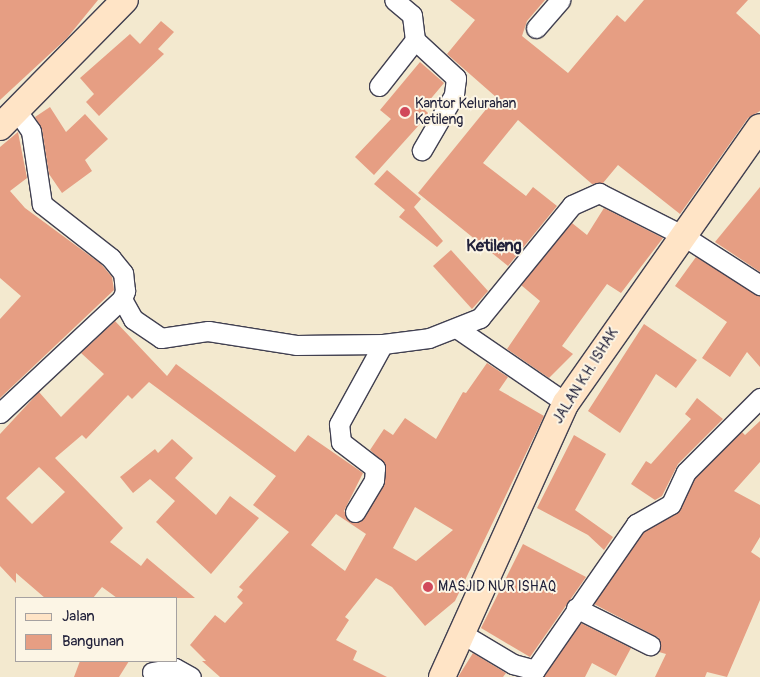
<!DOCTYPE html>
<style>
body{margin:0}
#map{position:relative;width:760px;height:677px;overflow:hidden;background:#f3e9cf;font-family:Pangolin,sans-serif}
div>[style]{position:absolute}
.building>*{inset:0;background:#e69e83}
.roads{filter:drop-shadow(1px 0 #414051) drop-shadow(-1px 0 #414051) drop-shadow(0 1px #414051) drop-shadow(0 -1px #414051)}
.street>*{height:19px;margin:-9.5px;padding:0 9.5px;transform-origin:9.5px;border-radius:9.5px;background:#fff}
.secondary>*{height:26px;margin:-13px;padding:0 13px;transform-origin:13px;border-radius:13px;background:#ffe4c6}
.dots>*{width:14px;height:14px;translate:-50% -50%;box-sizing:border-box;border:2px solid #fcf5e5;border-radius:50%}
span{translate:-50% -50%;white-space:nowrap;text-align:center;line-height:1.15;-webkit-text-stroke:4px #fcf5e5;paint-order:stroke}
.poi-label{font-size:14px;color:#22223b}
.left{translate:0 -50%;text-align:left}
.street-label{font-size:14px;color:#22223b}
.quarter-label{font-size:16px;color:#22223b;font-weight:700}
.legend{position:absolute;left:15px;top:597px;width:162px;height:65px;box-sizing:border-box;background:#fcf5e5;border:1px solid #a5a1a1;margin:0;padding:6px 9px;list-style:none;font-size:15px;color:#22223b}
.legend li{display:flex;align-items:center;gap:10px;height:25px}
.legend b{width:25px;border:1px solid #a5a1a1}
</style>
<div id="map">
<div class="building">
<div style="clip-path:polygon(0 0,98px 0,67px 38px,0 100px)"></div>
<div style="clip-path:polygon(450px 0,545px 0,527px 21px,522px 36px,568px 73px,617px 15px,625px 22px,644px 0,748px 0,736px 13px,760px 35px,760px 111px,748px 118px,680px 214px,618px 165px,603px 183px,592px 184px,518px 120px,483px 163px,526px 196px,533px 187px,557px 206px,508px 266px,418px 193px,496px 97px,447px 54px,475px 20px)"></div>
<div style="clip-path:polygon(161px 21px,174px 32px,158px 49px,164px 54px,99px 116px,86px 102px,94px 94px,80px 78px,130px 34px,140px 44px)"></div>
<div style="clip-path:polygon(420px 62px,444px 83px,423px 108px,429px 114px,374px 175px,355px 157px,391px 119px,380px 110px)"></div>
<div style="clip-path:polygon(50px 107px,66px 132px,85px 114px,108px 139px,85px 160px,92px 171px,62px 193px,49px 174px,42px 129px,35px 117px)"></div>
<div style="clip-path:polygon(18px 132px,27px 178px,10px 191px,25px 208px,101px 264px,112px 277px,114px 290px,0 398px,0 319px,21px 296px,0 278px,0 147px)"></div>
<div style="clip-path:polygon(387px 170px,421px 199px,414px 207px,443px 241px,437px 247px,399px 217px,405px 210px,374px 184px)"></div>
<div style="clip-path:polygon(760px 187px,760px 272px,715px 242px)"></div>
<div style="clip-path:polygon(604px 208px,663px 238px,621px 293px,607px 284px,562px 346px,573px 354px,549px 378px,507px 349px,540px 301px,521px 285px,572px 223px,587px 235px)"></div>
<div style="clip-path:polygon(451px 250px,488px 291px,472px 309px,433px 266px)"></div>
<div style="clip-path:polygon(696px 257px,760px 296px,760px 367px,747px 352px,730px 377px,702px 358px,727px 322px,675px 286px)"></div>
<div style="clip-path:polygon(evenodd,115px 321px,167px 376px,176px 364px,295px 452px,308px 435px,363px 473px,344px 511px,354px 523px,364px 518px,384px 485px,385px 464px,370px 450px,384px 429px,393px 435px,405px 418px,436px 439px,463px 392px,466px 393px,487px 363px,508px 377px,499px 390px,544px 416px,455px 601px,425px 626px,392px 587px,376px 578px,345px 617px,349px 620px,336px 640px,357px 651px,353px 660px,387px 677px,220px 677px,202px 661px,206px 661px,190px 645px,215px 615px,225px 623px,243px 603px,237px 597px,243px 590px,239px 587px,289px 532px,253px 505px,276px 476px,149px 382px,132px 399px,128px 395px,86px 439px,82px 435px,55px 458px,123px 528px,110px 542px,141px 566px,147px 558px,195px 598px,117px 598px,102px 587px,93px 598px,45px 598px,16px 573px,16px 583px,0 566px,0 434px,39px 392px,61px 417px,104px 374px,81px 353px,115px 321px,39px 467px,65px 492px,32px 524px,6px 498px,39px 467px,115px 321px,415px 507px,453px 530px,416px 561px,393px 548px,415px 507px,115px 321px,336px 514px,366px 534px,345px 571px,311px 545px,336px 514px)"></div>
<div style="clip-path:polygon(644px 324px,697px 360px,676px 388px,656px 374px,620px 433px,588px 411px)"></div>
<div style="clip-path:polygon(697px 398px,723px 419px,678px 464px,662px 496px,655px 500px,631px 484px,646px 461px,651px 464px,691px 419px,685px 414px)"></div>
<div style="clip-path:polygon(760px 421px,760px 462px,734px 491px,760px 505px,760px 537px,751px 552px,760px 558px,760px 600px,727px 677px,707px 672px,705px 677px,655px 677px,666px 654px,659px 652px,659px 638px,594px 604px,644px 532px,677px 513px,695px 479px,742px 432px,745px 435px)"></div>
<div style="clip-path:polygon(574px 435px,606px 454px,575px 510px,613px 537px,604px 550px,588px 535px,537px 508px)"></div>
<div style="clip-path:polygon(172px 439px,193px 458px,175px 478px,216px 515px,230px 496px,259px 518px,211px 574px,156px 522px,175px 501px,150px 479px,133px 493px,120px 477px,155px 449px,158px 453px)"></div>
<div style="clip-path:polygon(523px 544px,586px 577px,530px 657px,481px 628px)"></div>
<div style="clip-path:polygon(581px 623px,631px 648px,616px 676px,592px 663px,585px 677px,544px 677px)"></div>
<div style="clip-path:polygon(473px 653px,506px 673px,503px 677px,458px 677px)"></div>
<div style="clip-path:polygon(80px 661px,129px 661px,119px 677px,74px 677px)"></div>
</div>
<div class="roads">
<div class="street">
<div style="left:536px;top:28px;width:37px;rotate:-49deg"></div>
<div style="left:415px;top:40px;width:56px;rotate:42.8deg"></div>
<div style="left:456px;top:78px;width:17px;rotate:97deg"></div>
<div style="left:454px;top:95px;width:64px;rotate:120.2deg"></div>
<div style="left:379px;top:86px;width:58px;rotate:-52deg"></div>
<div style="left:415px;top:40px;width:25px;rotate:-97deg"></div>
<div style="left:412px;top:15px;width:23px;rotate:-140deg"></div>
<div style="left:122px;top:299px;width:23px;rotate:61deg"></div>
<div style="left:133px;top:319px;width:34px;rotate:34deg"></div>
<div style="left:161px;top:338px;width:48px;rotate:-8.5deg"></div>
<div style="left:208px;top:331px;width:89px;rotate:9deg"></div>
<div style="left:296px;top:345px;width:87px;rotate:-0.7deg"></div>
<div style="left:383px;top:344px;width:46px;rotate:-7.4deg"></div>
<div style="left:429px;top:338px;width:55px;rotate:-21.4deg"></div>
<div style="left:480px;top:318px;width:146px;rotate:-50.8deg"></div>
<div style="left:572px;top:205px;width:30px;rotate:-24deg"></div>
<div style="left:599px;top:193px;width:93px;rotate:26.8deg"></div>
<div style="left:682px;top:235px;width:93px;rotate:32.7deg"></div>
<div style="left:458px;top:329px;width:131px;rotate:34.4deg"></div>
<div style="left:0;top:413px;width:167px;rotate:-43.1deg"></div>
<div style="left:122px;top:299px;width:9px;rotate:-69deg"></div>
<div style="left:125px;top:291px;width:18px;rotate:-96deg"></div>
<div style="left:123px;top:273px;width:19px;rotate:-129deg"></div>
<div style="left:111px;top:258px;width:88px;rotate:-142deg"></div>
<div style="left:42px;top:204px;width:74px;rotate:-98.6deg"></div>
<div style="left:31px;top:131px;width:24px;rotate:-125deg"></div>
<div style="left:355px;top:512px;width:37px;rotate:-59deg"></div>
<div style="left:374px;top:480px;width:12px;rotate:-85deg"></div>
<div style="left:375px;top:468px;width:43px;rotate:-142.6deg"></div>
<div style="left:341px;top:442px;width:18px;rotate:-96deg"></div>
<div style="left:339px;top:424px;width:91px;rotate:-61.2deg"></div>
<div style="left:576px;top:608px;width:83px;rotate:26.6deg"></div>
<div style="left:461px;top:633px;width:61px;rotate:30.8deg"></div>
<div style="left:513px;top:664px;width:23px;rotate:15deg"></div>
<div style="left:535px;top:670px;width:178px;rotate:-55.3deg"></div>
<div style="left:636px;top:524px;width:40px;rotate:-29.7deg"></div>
<div style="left:671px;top:504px;width:35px;rotate:-65deg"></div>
<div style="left:686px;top:472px;width:105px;rotate:-45deg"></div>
<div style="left:152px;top:672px;width:23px;rotate:-10deg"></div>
<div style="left:175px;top:668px;width:18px;rotate:29deg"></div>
</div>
<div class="secondary">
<div style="left:0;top:127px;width:178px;rotate:-45.5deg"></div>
<div style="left:442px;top:677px;width:301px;rotate:-65.7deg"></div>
<div style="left:566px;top:403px;width:337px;rotate:-54.9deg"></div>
</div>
</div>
<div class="dots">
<div style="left:405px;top:112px;background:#d1495b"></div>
<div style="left:428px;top:587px;background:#d1495b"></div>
</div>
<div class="poi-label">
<span class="left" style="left:415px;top:112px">Kantor Kelurahan<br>Ketileng</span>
<span class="left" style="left:438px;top:587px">MASJID NUR ISHAQ</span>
</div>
<div class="street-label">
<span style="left:586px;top:376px;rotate:-58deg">JALAN K.H. ISHAK</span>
</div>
<div class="quarter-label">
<span style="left:494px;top:246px">Ketileng</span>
</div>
<ul class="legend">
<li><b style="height:6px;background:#ffe4c6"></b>Jalan</li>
<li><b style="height:14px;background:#e69e83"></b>Bangunan</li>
</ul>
</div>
